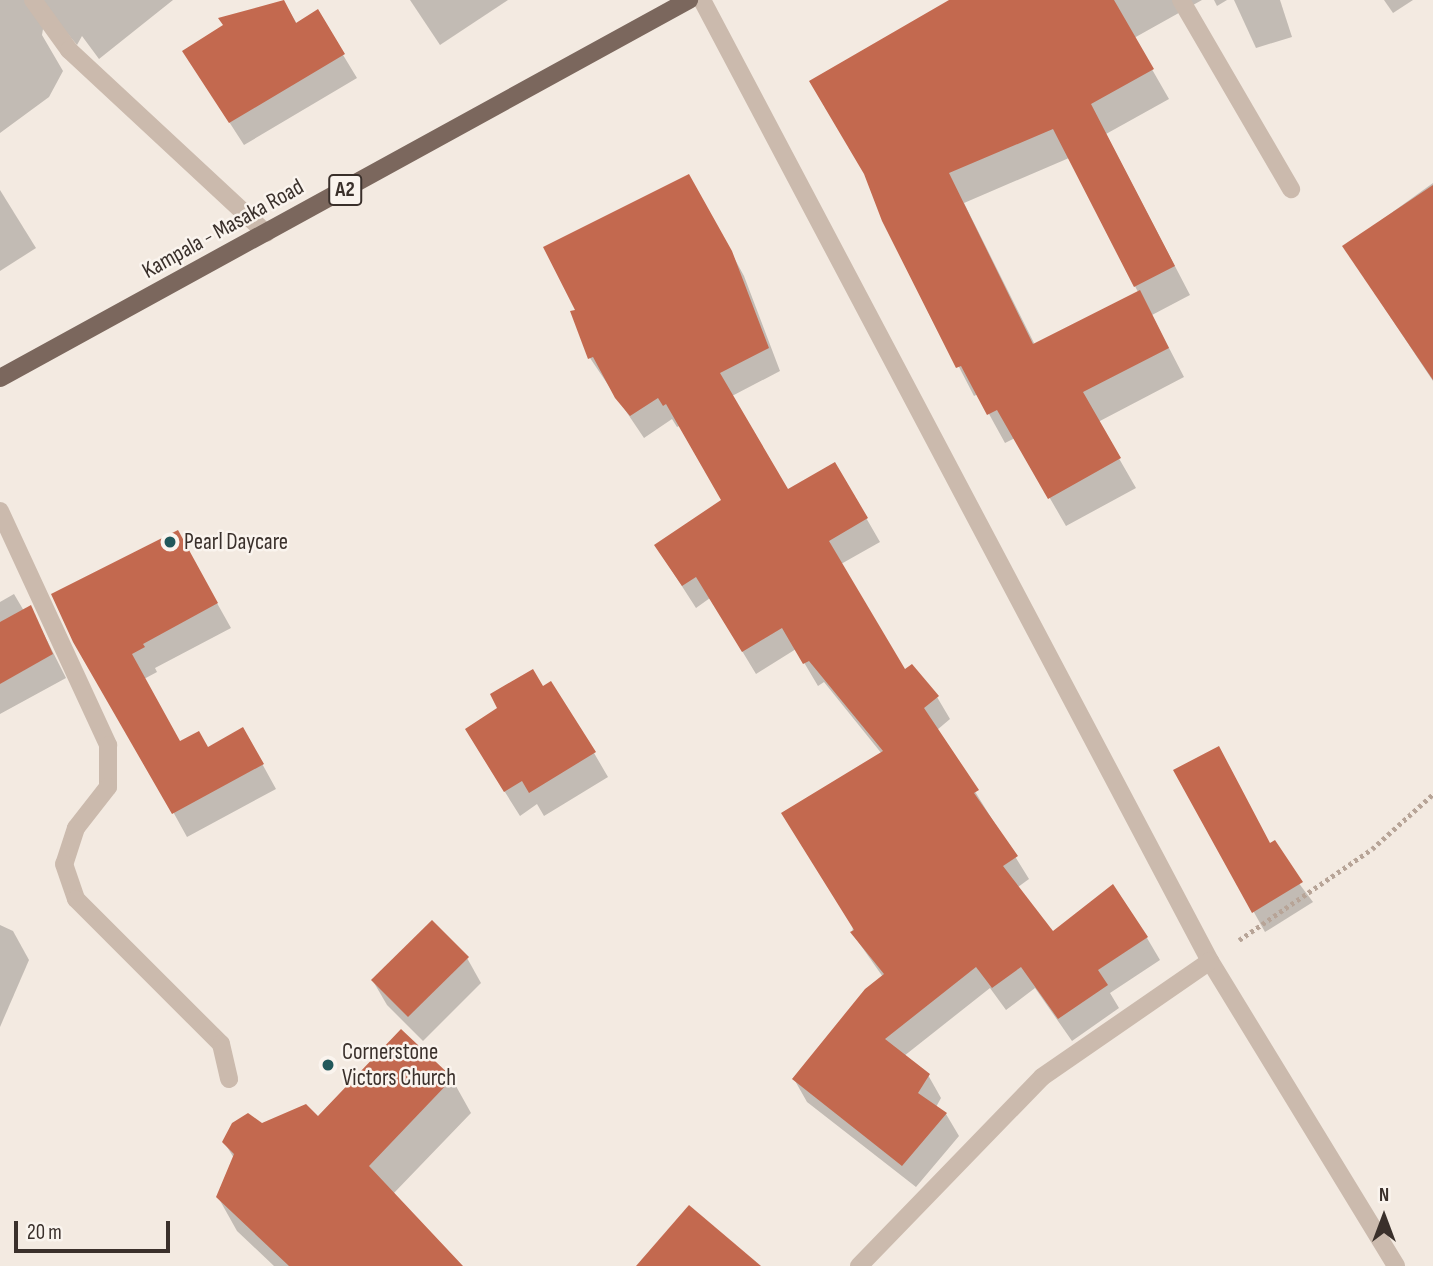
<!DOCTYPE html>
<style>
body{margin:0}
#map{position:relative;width:1433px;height:1266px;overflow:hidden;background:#f3eae1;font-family:"Sofia Sans Condensed",sans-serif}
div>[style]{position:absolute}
.shadow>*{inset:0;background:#0003}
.building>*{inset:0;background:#c3694f}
.path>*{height:4.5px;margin-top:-2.25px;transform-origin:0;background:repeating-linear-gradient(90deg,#b7a497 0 3.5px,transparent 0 7px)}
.minor>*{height:18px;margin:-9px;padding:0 9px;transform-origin:9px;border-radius:9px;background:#cbbaad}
.major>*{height:18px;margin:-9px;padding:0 9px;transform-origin:9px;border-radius:9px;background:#7b675d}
.dots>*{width:19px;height:19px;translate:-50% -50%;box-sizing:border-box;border:4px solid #faf4ee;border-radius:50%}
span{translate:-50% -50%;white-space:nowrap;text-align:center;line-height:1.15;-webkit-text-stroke:5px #faf4ee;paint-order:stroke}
.shield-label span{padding:2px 5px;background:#faf4ee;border:2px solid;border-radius:5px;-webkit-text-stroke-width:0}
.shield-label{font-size:21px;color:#3a302b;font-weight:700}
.street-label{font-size:23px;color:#3a302b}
.poi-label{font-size:23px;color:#3a302b}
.left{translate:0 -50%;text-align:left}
.north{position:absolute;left:1349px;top:1182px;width:70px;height:70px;-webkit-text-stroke:5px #faf4ee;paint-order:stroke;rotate:0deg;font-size:19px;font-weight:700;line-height:28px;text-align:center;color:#3a302b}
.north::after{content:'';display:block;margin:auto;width:24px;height:32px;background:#3a302b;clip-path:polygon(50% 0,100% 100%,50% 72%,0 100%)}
.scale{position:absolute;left:14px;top:1221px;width:156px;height:32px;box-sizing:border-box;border:4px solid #3a302b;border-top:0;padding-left:9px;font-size:21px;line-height:24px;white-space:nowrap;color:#3a302b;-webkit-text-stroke:5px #faf4ee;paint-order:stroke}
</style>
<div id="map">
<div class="shadow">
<div style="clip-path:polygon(0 0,173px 0,99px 59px,82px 36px,77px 45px,58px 22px,44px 23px,42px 35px,63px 71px,49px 97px,0 133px)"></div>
<div style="clip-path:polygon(410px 0,508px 0,440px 45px)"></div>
<div style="clip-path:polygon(evenodd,954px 0,1202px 0,1134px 38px,1169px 99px,1106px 134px,1190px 295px,1152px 315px,1184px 377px,1098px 422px,1136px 488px,1066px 526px,1015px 438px,1005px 443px,978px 394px,974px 396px,883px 220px,954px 0,1069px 158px,1138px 292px,1035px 345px,964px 203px,1069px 158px)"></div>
<div style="clip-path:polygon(1214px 0,1227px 0,1217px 6px)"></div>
<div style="clip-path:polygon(1234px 0,1280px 0,1292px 37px,1256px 48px)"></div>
<div style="clip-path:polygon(1384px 0,1413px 0,1393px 13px)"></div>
<div style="clip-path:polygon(284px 2px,297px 24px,317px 12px,357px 78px,244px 145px,184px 52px,225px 25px)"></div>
<div style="clip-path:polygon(1433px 183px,1433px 381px,1344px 247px)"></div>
<div style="clip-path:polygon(0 190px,36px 248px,0 271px)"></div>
<div style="clip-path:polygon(702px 199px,744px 276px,780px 371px,732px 396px,787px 492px,835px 464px,880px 542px,841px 564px,904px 672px,937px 697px,950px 719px,937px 730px,1029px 879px,1018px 887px,1053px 933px,1147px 938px,1160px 960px,1110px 993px,1119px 1008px,1072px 1041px,1035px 988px,1006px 1010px,990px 988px,904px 1056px,928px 1075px,941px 1098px,936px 1107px,946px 1114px,959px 1136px,916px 1187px,807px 1102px,794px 1079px,883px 977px,852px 933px,882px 754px,824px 682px,818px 686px,796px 649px,756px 674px,710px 598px,696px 608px,656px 546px,724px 500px,681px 425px,677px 427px,672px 419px,644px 438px,590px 358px)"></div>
<div style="clip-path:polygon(177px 532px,231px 628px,155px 668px,157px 672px,144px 679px,180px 743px,208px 749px,243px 729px,276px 789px,187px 837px,53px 595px)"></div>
<div style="clip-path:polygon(14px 594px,24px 611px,30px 607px,66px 678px,0 714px,0 602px)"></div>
<div style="clip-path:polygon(594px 753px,608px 777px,544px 816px,537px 804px,520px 816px,481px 754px)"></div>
<div style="clip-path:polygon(1175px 771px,1270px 845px,1313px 902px,1265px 932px)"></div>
<div style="clip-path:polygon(0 925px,13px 931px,29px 960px,0 1027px)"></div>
<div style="clip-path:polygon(467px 958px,481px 983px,423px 1041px,387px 1005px,373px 981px)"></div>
<div style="clip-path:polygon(452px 1079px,471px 1113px,393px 1194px,460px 1266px,274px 1266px,237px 1231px,218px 1197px,234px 1158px,224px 1142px,262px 1125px,318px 1119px)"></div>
</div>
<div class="building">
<div style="clip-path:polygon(284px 0,296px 23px,318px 9px,345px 54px,229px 123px,182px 51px,223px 25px,218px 18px)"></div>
<div style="clip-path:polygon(949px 0,1114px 0,1154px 69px,1091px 104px,1175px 266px,1134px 287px,1053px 129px,949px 173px,1033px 344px,1140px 290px,1169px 348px,1083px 392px,1121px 458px,1048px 499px,997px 410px,987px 415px,961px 366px,956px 368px,882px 221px,864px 174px,809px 81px)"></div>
<div style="clip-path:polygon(689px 174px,732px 251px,769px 348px,720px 373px,788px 489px,835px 462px,868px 518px,829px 541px,905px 669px,912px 664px,939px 696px,924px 708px,979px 790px,974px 793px,1018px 856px,1003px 866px,1053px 931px,1113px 884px,1148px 937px,1098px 970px,1108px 985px,1058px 1019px,1021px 967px,992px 988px,976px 967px,885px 1039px,930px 1074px,918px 1093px,947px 1113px,902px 1166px,792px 1079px,865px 989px,884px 974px,850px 932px,854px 930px,781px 813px,883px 751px,809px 661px,803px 664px,782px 628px,742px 652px,696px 577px,682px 586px,654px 545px,721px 500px,666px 404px,663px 406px,658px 398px,630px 416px,615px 398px,593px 357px,588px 359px,570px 311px,575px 310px,543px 247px)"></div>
<div style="clip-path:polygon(1433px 185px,1433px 380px,1342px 246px)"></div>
<div style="clip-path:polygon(178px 530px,218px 603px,143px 644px,145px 647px,132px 654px,180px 741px,199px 731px,208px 747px,243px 727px,264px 764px,172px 814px,73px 642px,51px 594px)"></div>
<div style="clip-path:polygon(31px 605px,53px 654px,0 684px,0 622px)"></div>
<div style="clip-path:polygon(533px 669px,543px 686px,551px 681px,596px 752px,529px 793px,522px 781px,504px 792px,465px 729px,497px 708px,490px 694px)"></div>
<div style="clip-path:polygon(1219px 746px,1270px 843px,1275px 840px,1303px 882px,1252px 913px,1173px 770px)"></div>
<div style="clip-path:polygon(432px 920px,469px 957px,408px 1017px,371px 980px)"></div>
<div style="clip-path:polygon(401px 1029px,453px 1078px,369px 1166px,463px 1266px,289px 1266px,216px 1197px,234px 1154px,222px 1142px,232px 1123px,248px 1113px,262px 1123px,306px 1104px,318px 1116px)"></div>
<div style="clip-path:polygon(689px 1205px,761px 1266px,636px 1266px)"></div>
</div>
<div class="path">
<div style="left:1239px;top:940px;width:161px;rotate:-34.4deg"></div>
<div style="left:1372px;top:849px;width:82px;rotate:-42deg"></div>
</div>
<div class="minor">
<div style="left:33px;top:0;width:62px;rotate:54.2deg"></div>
<div style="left:69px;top:50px;width:269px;rotate:42.9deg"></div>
<div style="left:702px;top:0;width:1087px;rotate:62.14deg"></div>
<div style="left:1210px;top:961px;width:357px;rotate:58.6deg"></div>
<div style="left:1181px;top:0;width:219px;rotate:59.8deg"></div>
<div style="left:0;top:511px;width:258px;rotate:65.2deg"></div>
<div style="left:108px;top:745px;width:42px;rotate:90deg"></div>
<div style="left:108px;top:787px;width:52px;rotate:128deg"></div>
<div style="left:76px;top:828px;width:38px;rotate:108deg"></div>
<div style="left:64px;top:864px;width:37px;rotate:71deg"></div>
<div style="left:76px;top:899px;width:205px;rotate:45deg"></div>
<div style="left:221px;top:1044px;width:36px;rotate:77deg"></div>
<div style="left:859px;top:1266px;width:263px;rotate:-45.9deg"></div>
<div style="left:1042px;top:1077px;width:204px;rotate:-34.6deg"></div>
</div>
<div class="major">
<div style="left:0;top:378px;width:786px;rotate:-28.75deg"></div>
</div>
<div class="dots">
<div style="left:170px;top:542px;background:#21585b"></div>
<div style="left:328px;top:1065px;background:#21585b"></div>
</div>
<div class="shield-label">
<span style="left:345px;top:190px">A2</span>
</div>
<div class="street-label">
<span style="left:223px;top:229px;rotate:-29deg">Kampala - Masaka Road</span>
</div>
<div class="poi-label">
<span class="left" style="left:184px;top:542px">Pearl Daycare</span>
<span class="left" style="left:342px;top:1065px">Cornerstone<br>Victors Church</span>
</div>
<div class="north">N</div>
<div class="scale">20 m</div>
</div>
